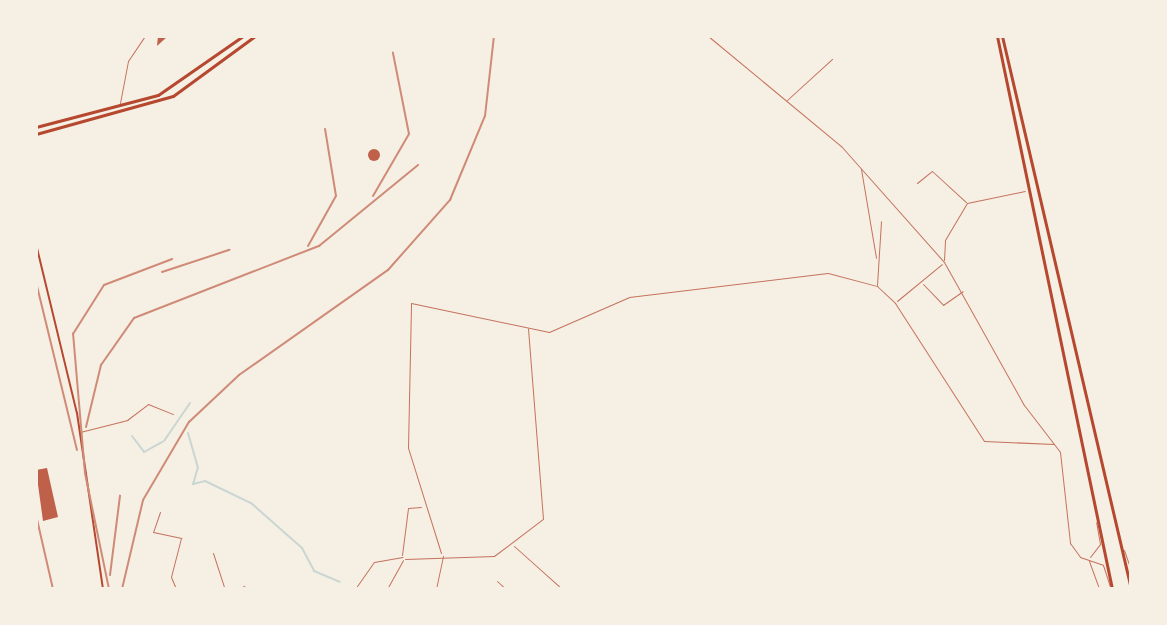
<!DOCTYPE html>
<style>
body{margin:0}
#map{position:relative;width:1167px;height:625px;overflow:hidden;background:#f6efe4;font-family:Ubuntu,sans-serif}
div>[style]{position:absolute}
.stream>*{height:2px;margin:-1px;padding:0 1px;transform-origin:1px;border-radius:1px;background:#c9d6d2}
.building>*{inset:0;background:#bf614a}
.round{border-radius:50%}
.service>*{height:1px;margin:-0.5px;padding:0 0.5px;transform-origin:0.5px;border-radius:0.5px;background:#c5725c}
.minor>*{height:1px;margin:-0.5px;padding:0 0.5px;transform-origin:0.5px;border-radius:0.5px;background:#c5725c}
.secondary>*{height:2px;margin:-1px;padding:0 1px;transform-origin:1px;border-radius:1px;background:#b5482f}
.primary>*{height:3px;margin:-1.5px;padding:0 1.5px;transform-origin:1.5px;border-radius:1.5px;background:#b5482f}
.trunk>*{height:3px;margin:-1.5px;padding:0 1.5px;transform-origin:1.5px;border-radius:1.5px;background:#b5482f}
.rail>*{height:2px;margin:-1px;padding:0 1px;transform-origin:1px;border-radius:1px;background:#cf8b77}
span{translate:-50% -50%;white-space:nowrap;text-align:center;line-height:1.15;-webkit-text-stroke:6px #f6efe4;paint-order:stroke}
.frame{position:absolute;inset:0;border:38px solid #f6efe4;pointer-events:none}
</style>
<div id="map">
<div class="stream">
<div style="left:188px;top:433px;width:35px;rotate:74deg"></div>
<div style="left:198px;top:467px;width:18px;rotate:106deg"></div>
<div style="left:193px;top:484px;width:12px;rotate:-14deg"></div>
<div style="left:205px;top:481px;width:51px;rotate:25.6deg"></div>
<div style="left:251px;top:503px;width:68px;rotate:41.4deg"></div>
<div style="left:302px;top:548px;width:26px;rotate:62deg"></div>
<div style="left:314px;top:571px;width:28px;rotate:23deg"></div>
<div style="left:132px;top:436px;width:20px;rotate:53deg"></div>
<div style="left:144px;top:452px;width:21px;rotate:-29deg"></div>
<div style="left:164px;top:441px;width:46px;rotate:-55.6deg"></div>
</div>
<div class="building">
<div style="clip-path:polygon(158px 36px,168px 36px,157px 46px)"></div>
<div class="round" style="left:368px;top:149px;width:12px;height:12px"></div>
<div style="clip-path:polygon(47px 468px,58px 517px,43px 521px,36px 470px)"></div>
</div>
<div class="service">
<div style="left:80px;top:432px;width:49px;rotate:-14.3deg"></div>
<div style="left:127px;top:420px;width:26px;rotate:-37deg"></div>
<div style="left:148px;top:404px;width:27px;rotate:22deg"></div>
<div style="left:402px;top:555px;width:47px;rotate:-82.7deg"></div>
<div style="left:408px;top:508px;width:13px;rotate:-4deg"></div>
</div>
<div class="minor">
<div style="left:708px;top:36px;width:173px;rotate:39.6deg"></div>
<div style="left:841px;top:146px;width:155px;rotate:48.4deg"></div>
<div style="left:944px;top:262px;width:164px;rotate:60.8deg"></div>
<div style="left:1024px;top:405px;width:59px;rotate:52.5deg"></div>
<div style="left:1060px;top:452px;width:92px;rotate:83.7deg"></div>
<div style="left:1070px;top:543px;width:17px;rotate:54deg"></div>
<div style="left:1080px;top:557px;width:24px;rotate:19deg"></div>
<div style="left:1103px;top:565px;width:23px;rotate:72deg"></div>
<div style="left:787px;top:100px;width:61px;rotate:-42.3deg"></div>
<div style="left:120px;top:103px;width:43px;rotate:-79.2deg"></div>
<div style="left:128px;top:61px;width:30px;rotate:-56deg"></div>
<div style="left:861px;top:169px;width:90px;rotate:80.4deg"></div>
<div style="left:917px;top:183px;width:19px;rotate:-39deg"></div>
<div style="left:932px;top:171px;width:46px;rotate:42.4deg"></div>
<div style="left:944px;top:260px;width:20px;rotate:-87deg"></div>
<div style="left:945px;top:240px;width:43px;rotate:-59.3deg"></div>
<div style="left:967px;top:203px;width:59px;rotate:-11.7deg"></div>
<div style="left:923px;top:284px;width:29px;rotate:46deg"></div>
<div style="left:943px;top:305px;width:24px;rotate:-35deg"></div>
<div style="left:877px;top:285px;width:64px;rotate:-86.4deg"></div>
<div style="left:897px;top:301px;width:58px;rotate:-39.4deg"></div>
<div style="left:160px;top:512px;width:21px;rotate:109deg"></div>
<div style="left:153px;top:532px;width:29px;rotate:12deg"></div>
<div style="left:181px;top:538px;width:40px;rotate:104.4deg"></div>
<div style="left:171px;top:577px;width:13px;rotate:67deg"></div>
<div style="left:514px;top:546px;width:64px;rotate:41.9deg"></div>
<div style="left:1124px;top:550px;width:21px;rotate:71deg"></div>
<div style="left:213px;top:553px;width:38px;rotate:72deg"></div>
<div style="left:441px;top:553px;width:110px;rotate:-107.4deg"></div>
<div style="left:408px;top:448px;width:145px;rotate:-88.8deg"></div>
<div style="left:411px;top:303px;width:141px;rotate:11.9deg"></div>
<div style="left:549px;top:332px;width:87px;rotate:-23.6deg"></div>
<div style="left:629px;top:297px;width:200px;rotate:-6.9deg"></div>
<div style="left:828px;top:273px;width:51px;rotate:14.9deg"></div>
<div style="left:877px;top:286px;width:25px;rotate:43deg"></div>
<div style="left:895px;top:303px;width:164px;rotate:57.2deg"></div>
<div style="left:984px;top:441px;width:70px;rotate:2.5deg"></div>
<div style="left:1090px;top:557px;width:16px;rotate:-52deg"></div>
<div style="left:1100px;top:544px;width:22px;rotate:-100deg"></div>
<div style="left:405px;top:559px;width:89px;rotate:-1.9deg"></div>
<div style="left:494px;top:556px;width:61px;rotate:-37.1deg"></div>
<div style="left:543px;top:519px;width:191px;rotate:-94.5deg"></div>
<div style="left:1089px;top:561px;width:30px;rotate:70deg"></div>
<div style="left:497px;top:581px;width:12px;rotate:42deg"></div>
<div style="left:237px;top:589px;width:8px;rotate:-23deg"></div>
<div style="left:355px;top:589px;width:33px;rotate:-55deg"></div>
<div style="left:374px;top:562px;width:29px;rotate:-10deg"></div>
<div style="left:387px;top:589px;width:33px;rotate:-61deg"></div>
<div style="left:436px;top:589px;width:34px;rotate:-78deg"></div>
</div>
<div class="secondary">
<div style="left:36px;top:244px;width:174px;rotate:76.4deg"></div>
<div style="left:77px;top:413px;width:178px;rotate:81.6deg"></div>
</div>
<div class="primary">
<div style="left:36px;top:127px;width:126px;rotate:-14.7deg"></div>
<div style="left:158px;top:95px;width:103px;rotate:-34.8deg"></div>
<div style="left:36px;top:134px;width:142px;rotate:-15.5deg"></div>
<div style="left:173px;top:96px;width:102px;rotate:-36.2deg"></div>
</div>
<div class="trunk">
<div style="left:997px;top:36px;width:565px;rotate:78.25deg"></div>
<div style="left:1002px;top:36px;width:568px;rotate:76.87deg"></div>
</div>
<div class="rail">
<div style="left:373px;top:196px;width:72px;rotate:-59.9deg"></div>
<div style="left:409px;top:134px;width:83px;rotate:-101.2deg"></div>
<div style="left:308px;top:246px;width:57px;rotate:-60.8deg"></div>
<div style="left:336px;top:196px;width:68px;rotate:-99.3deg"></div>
<div style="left:162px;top:272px;width:71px;rotate:-18.2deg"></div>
<div style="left:36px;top:282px;width:173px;rotate:76.3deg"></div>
<div style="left:86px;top:427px;width:64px;rotate:-76.4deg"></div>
<div style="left:101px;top:365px;width:57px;rotate:-54.9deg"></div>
<div style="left:134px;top:318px;width:199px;rotate:-21.3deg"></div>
<div style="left:319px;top:246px;width:128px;rotate:-39.3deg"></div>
<div style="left:36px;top:515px;width:76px;rotate:77.1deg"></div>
<div style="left:110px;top:575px;width:80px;rotate:-82.8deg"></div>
<div style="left:36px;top:585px;width:4px;rotate:63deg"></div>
<div style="left:109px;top:589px;width:118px;rotate:-101.7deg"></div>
<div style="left:85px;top:473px;width:140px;rotate:-94.9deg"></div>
<div style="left:73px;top:334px;width:58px;rotate:-57.7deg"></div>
<div style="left:104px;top:285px;width:73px;rotate:-20.9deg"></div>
<div style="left:122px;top:589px;width:91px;rotate:-76.7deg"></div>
<div style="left:143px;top:500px;width:91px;rotate:-59.5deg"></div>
<div style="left:189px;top:422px;width:69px;rotate:-43.2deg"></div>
<div style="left:239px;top:375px;width:182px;rotate:-35.2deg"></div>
<div style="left:388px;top:270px;width:94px;rotate:-48.5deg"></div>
<div style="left:450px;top:200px;width:91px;rotate:-67.4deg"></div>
<div style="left:485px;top:116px;width:81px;rotate:-83.6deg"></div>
</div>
<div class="frame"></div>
</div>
